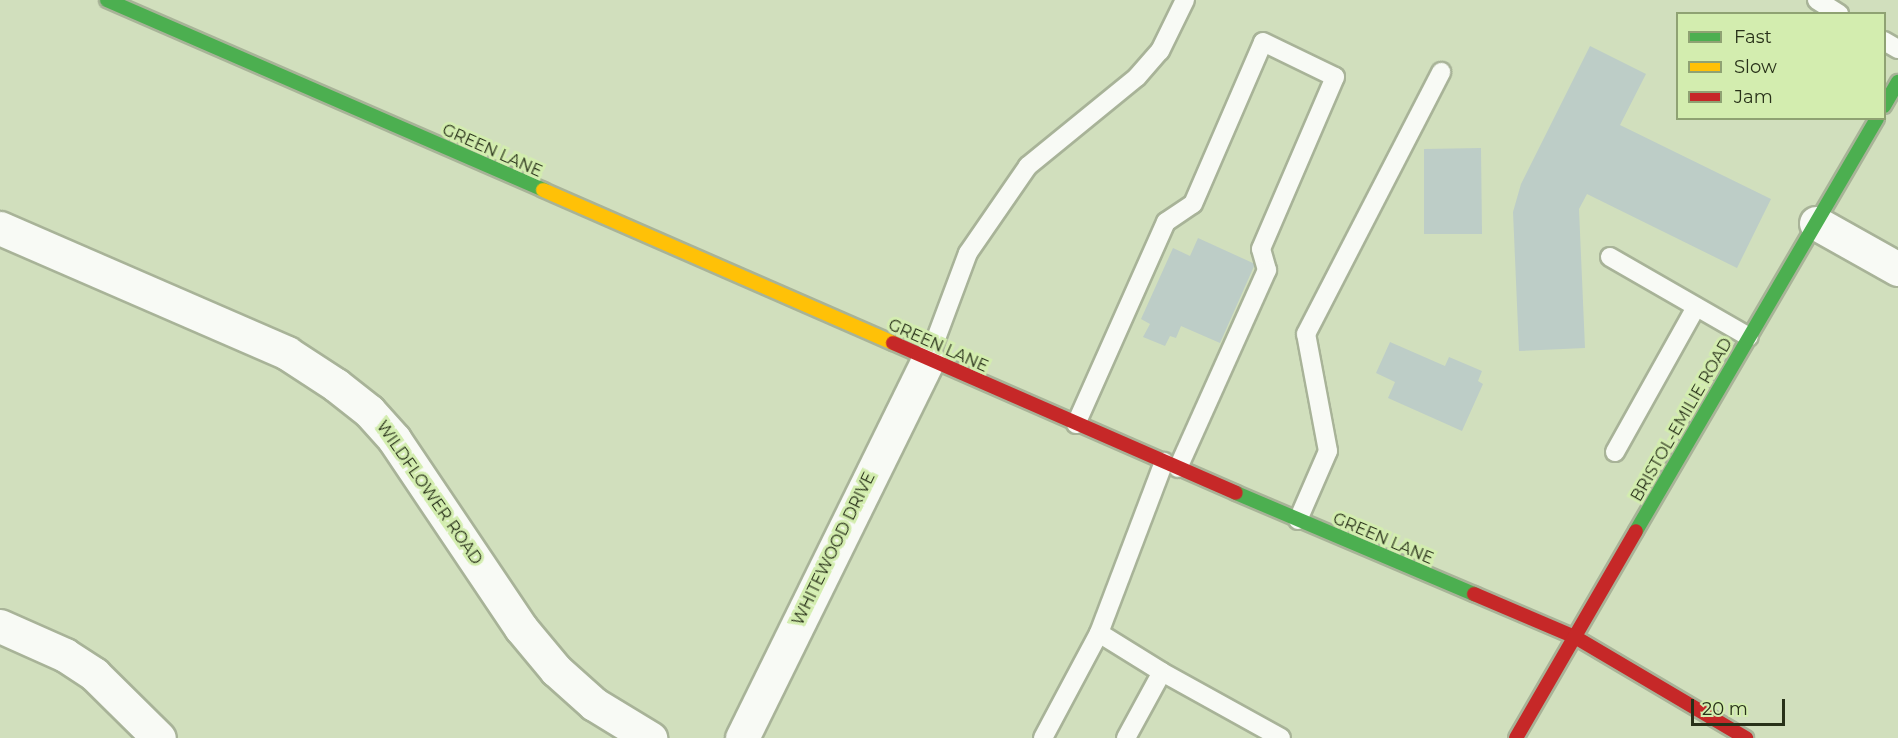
<!DOCTYPE html>
<style>
body{margin:0}
#map{position:relative;width:1898px;height:738px;overflow:hidden;background:#d1dfbd;font-family:Montserrat,sans-serif}
div>[style]{position:absolute}
.building>*{inset:0;background:#bdcdc7}
.roads{filter:drop-shadow(2px 0 #a8b398) drop-shadow(-2px 0 #a8b398) drop-shadow(0 2px #a8b398) drop-shadow(0 -2px #a8b398)}
.lane>*{height:18px;margin:-9px;padding:0 9px;transform-origin:9px;border-radius:9px;background:#f8faf5}
.street>*{height:33px;margin:-16.5px;padding:0 16.5px;transform-origin:16.5px;border-radius:16.5px;background:#f8faf5}
.fast>*{height:14px;margin:-7px;padding:0 7px;transform-origin:7px;border-radius:7px;background:#4caf50}
.slow>*{height:14px;margin:-7px;padding:0 7px;transform-origin:7px;border-radius:7px;background:#ffc107}
.jam>*{height:14px;margin:-7px;padding:0 7px;transform-origin:7px;border-radius:7px;background:#c62828}
span{translate:-50% -50%;white-space:nowrap;text-align:center;line-height:1.15;-webkit-text-stroke:6px #d3edaf;paint-order:stroke}
.street-label{font-size:16px;color:#283119}
.legend{position:absolute;left:1676px;top:12px;width:210px;height:108px;box-sizing:border-box;background:#d3edaf;border:2px solid #8fa273;margin:0;padding:8px 10px;list-style:none;font-size:18px;color:#283119}
.legend li{display:flex;align-items:center;gap:12px;height:30px}
.legend b{width:30px;border:2px solid #8fa273}
.scale{position:absolute;left:1691px;top:699px;width:94px;height:27px;box-sizing:border-box;border:3px solid #283119;border-top:0;padding-left:8px;font-size:18px;line-height:21px;white-space:nowrap;color:#283119;-webkit-text-stroke:4px #d3edaf;paint-order:stroke}
</style>
<div id="map">
<div class="building">
<div style="clip-path:polygon(1590px 46px,1646px 74px,1620px 125px,1771px 199px,1737px 268px,1587px 194px,1579px 209px,1585px 348px,1519px 351px,1513px 212px,1521px 184px)"></div>
<div style="clip-path:polygon(1481px 148px,1482px 234px,1424px 234px,1424px 149px)"></div>
<div style="clip-path:polygon(1198px 238px,1255px 264px,1220px 343px,1181px 326px,1176px 338px,1170px 336px,1165px 346px,1143px 337px,1150px 324px,1141px 319px,1173px 248px,1190px 256px)"></div>
<div style="clip-path:polygon(1390px 342px,1445px 366px,1449px 357px,1482px 371px,1478px 381px,1483px 384px,1462px 431px,1388px 398px,1395px 382px,1376px 373px)"></div>
</div>
<div class="roads">
<div class="lane">
<div style="left:1817px;top:0;width:26px;rotate:32deg"></div>
<div style="left:1884px;top:41px;width:16px;rotate:30deg"></div>
<div style="left:1610px;top:257px;width:160px;rotate:29.9deg"></div>
<div style="left:928px;top:360px;width:114px;rotate:-69.5deg"></div>
<div style="left:968px;top:253px;width:106px;rotate:-55.4deg"></div>
<div style="left:1028px;top:166px;width:141px;rotate:-39.2deg"></div>
<div style="left:1137px;top:77px;width:35px;rotate:-49deg"></div>
<div style="left:1160px;top:51px;width:57px;rotate:-63.9deg"></div>
<div style="left:1076px;top:424px;width:221px;rotate:-66deg"></div>
<div style="left:1166px;top:222px;width:32px;rotate:-34deg"></div>
<div style="left:1193px;top:204px;width:176px;rotate:-66.6deg"></div>
<div style="left:1263px;top:42px;width:80px;rotate:25.9deg"></div>
<div style="left:1335px;top:77px;width:187px;rotate:113.3deg"></div>
<div style="left:1261px;top:249px;width:22px;rotate:74deg"></div>
<div style="left:1267px;top:270px;width:217px;rotate:114.2deg"></div>
<div style="left:1615px;top:452px;width:166px;rotate:-60.8deg"></div>
<div style="left:1298px;top:520px;width:75px;rotate:-66.5deg"></div>
<div style="left:1328px;top:451px;width:119px;rotate:-100.6deg"></div>
<div style="left:1306px;top:334px;width:295px;rotate:-62.7deg"></div>
<div style="left:1099px;top:633px;width:183px;rotate:-69.2deg"></div>
<div style="left:1043px;top:738px;width:119px;rotate:-61.9deg"></div>
<div style="left:1099px;top:633px;width:74px;rotate:31.8deg"></div>
<div style="left:1126px;top:738px;width:75px;rotate:-61.4deg"></div>
<div style="left:1162px;top:672px;width:136px;rotate:29deg"></div>
</div>
<div class="street">
<div style="left:1816px;top:223px;width:94px;rotate:29.3deg"></div>
<div style="left:0;top:228px;width:313px;rotate:23.5deg"></div>
<div style="left:287px;top:353px;width:59px;rotate:33.1deg"></div>
<div style="left:336px;top:385px;width:42px;rotate:38.2deg"></div>
<div style="left:369px;top:411px;width:38px;rotate:48deg"></div>
<div style="left:394px;top:439px;width:228px;rotate:56.1deg"></div>
<div style="left:521px;top:628px;width:55px;rotate:50.2deg"></div>
<div style="left:556px;top:670px;width:51px;rotate:41.8deg"></div>
<div style="left:594px;top:704px;width:66px;rotate:31.3deg"></div>
<div style="left:0;top:626px;width:71px;rotate:24deg"></div>
<div style="left:65px;top:655px;width:35px;rotate:33deg"></div>
<div style="left:94px;top:674px;width:91px;rotate:44.6deg"></div>
<div style="left:742px;top:738px;width:421px;rotate:-63.8deg"></div>
</div>
<div class="fast">
<div style="left:107px;top:0;width:476px;rotate:23.5deg"></div>
<div style="left:1884px;top:106px;width:28px;rotate:-60deg"></div>
<div style="left:1236px;top:493px;width:259px;rotate:23deg"></div>
<div style="left:1636px;top:531px;width:478px;rotate:-59.7deg"></div>
</div>
<div class="slow">
<div style="left:543px;top:190px;width:382px;rotate:23.6deg"></div>
</div>
<div class="jam">
<div style="left:893px;top:343px;width:374px;rotate:23.6deg"></div>
<div style="left:1474px;top:594px;width:110px;rotate:23.1deg"></div>
<div style="left:1575px;top:637px;width:199px;rotate:30.6deg"></div>
<div style="left:1516px;top:738px;width:239px;rotate:-59.9deg"></div>
</div>
</div>
<div class="street-label">
<span style="left:492px;top:151px;rotate:24deg">GREEN LANE</span>
<span style="left:938px;top:346px;rotate:24deg">GREEN LANE</span>
<span style="left:1682px;top:420px;rotate:-60deg">BRISTOL-EMILIE ROAD</span>
<span style="left:429px;top:493px;rotate:55deg">WILDFLOWER ROAD</span>
<span style="left:1383px;top:539px;rotate:23deg">GREEN LANE</span>
<span style="left:834px;top:549px;rotate:-64deg">WHITEWOOD DRIVE</span>
</div>
<ul class="legend">
<li><b style="height:8px;background:#4caf50"></b>Fast</li>
<li><b style="height:8px;background:#ffc107"></b>Slow</li>
<li><b style="height:8px;background:#c62828"></b>Jam</li>
</ul>
<div class="scale">20 m</div>
</div>
